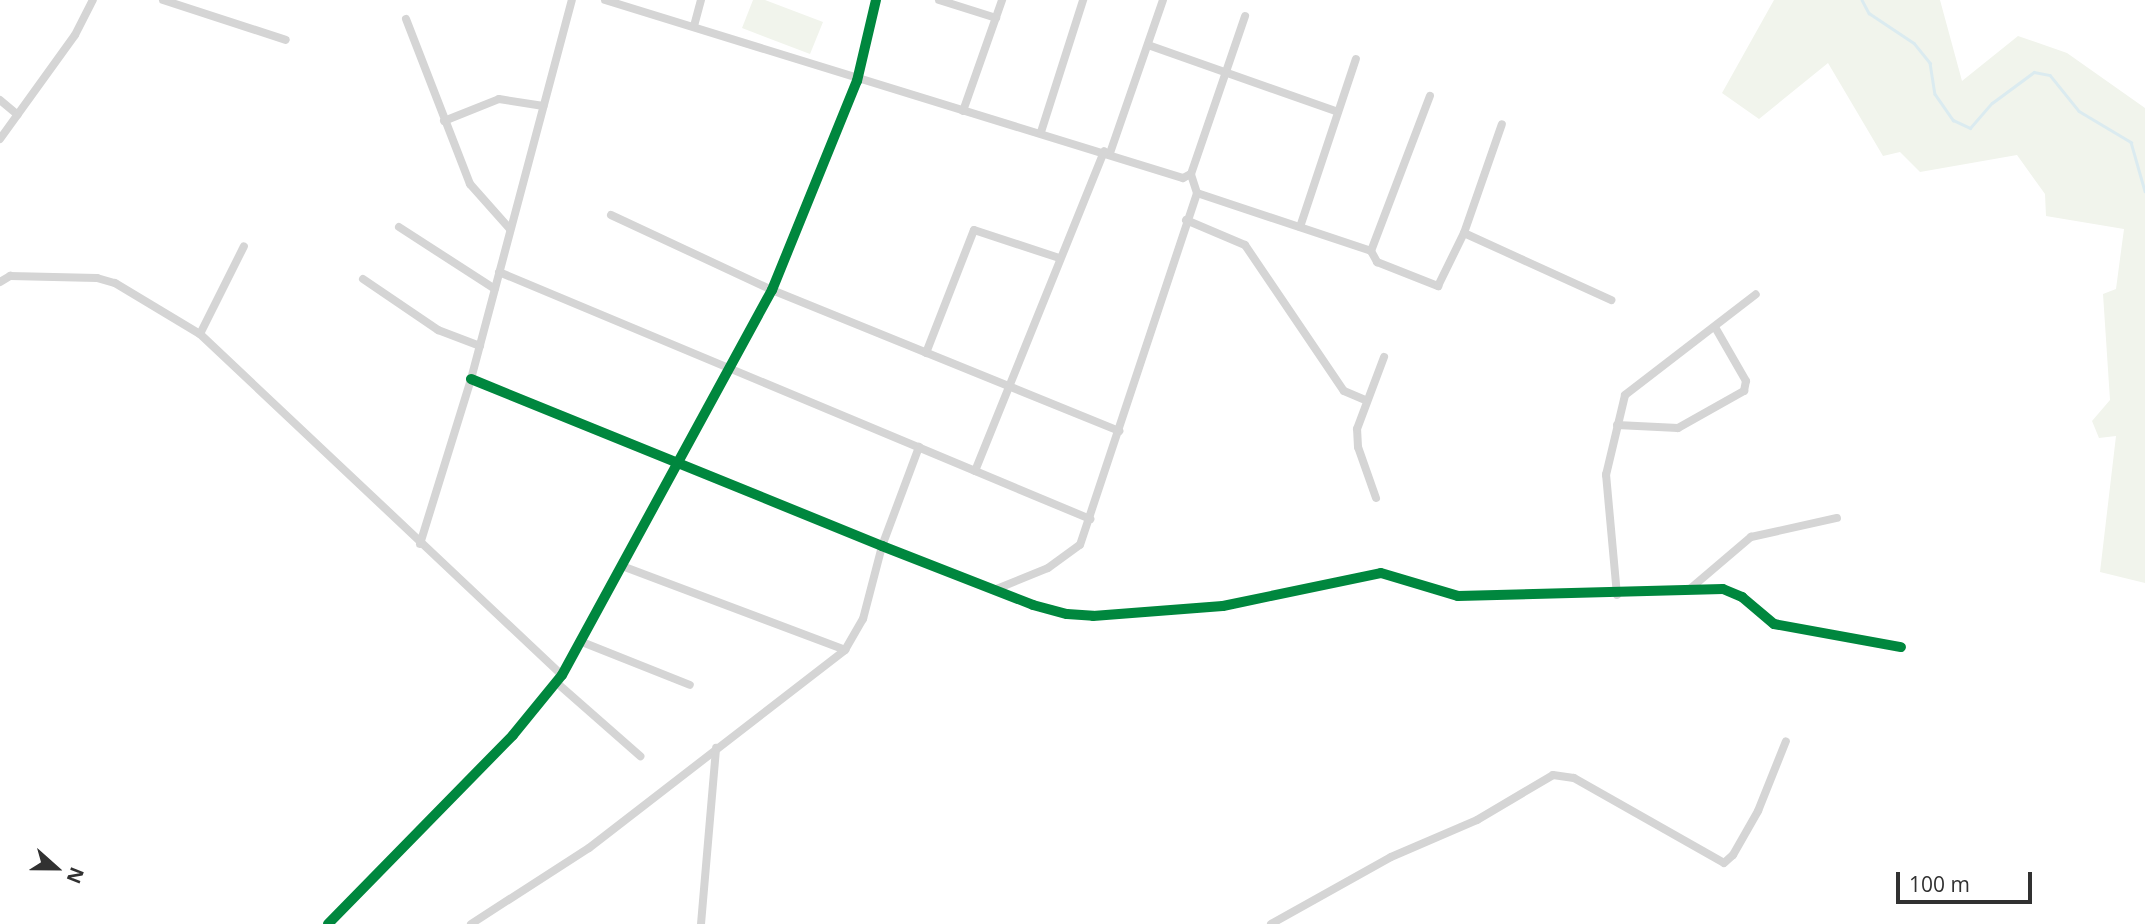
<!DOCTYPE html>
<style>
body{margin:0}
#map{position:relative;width:2145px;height:924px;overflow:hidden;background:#fff;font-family:"Open Sans",sans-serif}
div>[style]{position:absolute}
.green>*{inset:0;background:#f1f4ec}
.stream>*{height:2.5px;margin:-1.25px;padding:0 1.25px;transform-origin:1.25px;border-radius:1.25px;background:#dbebf0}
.street>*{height:8px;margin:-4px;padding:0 4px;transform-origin:4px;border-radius:4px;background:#d5d5d5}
.cycleway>*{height:10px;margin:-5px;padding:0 5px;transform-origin:5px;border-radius:5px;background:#00873e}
span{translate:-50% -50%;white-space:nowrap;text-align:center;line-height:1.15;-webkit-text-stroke:7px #fff;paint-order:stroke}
.north{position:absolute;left:21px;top:833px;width:70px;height:70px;-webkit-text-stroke:5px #fff;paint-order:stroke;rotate:111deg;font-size:19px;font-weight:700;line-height:28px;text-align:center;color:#313131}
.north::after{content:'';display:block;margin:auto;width:24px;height:32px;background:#313131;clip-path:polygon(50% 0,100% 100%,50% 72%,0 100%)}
.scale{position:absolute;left:1896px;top:872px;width:136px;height:32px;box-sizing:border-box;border:4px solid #313131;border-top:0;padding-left:9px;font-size:21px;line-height:24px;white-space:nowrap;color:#313131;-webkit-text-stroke:5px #fff;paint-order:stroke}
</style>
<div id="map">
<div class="green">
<div style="clip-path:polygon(753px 0,765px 0,823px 22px,810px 54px,742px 28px)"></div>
<div style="clip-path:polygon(1774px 0,1940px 0,1962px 81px,2018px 36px,2067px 53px,2145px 108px,2145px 583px,2100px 572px,2116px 436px,2099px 438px,2092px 421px,2110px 400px,2103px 294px,2116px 289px,2124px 229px,2046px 216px,2045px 194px,2017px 155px,1920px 172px,1900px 152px,1883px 156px,1828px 63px,1759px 119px,1722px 93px)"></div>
</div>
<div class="stream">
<div style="left:1862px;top:0;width:15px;rotate:62deg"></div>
<div style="left:1869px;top:13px;width:54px;rotate:33.7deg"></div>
<div style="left:1914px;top:43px;width:26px;rotate:51deg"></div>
<div style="left:1930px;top:63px;width:31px;rotate:81deg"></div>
<div style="left:1935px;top:94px;width:32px;rotate:55deg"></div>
<div style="left:1953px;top:120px;width:19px;rotate:25deg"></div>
<div style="left:1970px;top:128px;width:33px;rotate:-49deg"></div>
<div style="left:1992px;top:103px;width:52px;rotate:-36.4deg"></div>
<div style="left:2034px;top:72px;width:16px;rotate:11deg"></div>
<div style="left:2050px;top:75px;width:46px;rotate:51.1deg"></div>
<div style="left:2079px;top:111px;width:61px;rotate:30.8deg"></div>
<div style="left:2131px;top:142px;width:51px;rotate:74.1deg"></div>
</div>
<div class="street">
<div style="left:163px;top:0;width:129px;rotate:18deg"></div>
<div style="left:605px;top:0;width:605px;rotate:17.12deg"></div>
<div style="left:1183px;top:178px;width:9px;rotate:-27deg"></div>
<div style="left:1191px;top:174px;width:167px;rotate:-71.1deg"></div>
<div style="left:939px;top:0;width:60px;rotate:17.5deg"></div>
<div style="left:406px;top:19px;width:177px;rotate:68.8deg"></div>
<div style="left:470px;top:184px;width:60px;rotate:48.4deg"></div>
<div style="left:694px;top:26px;width:27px;rotate:-75deg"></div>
<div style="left:1148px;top:45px;width:201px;rotate:19.4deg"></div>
<div style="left:0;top:100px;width:23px;rotate:40deg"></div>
<div style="left:963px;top:111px;width:118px;rotate:-70.6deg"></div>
<div style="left:444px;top:121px;width:59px;rotate:-21.8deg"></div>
<div style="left:499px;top:99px;width:45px;rotate:9deg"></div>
<div style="left:1041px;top:132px;width:139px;rotate:-72.3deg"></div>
<div style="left:0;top:139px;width:128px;rotate:-54.2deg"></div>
<div style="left:75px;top:35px;width:39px;rotate:-63deg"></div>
<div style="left:1110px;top:153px;width:162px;rotate:-70.9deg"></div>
<div style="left:1197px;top:193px;width:183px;rotate:18.4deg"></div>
<div style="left:1371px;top:251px;width:13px;rotate:61deg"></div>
<div style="left:1377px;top:262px;width:66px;rotate:21.5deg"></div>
<div style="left:1438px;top:286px;width:59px;rotate:-63.9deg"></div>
<div style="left:1464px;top:233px;width:115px;rotate:-70.8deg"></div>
<div style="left:611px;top:215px;width:178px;rotate:25deg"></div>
<div style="left:772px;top:290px;width:375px;rotate:22.1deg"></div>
<div style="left:1186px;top:220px;width:64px;rotate:23deg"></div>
<div style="left:1245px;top:245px;width:176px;rotate:55.9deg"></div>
<div style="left:1344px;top:391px;width:23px;rotate:23deg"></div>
<div style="left:399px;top:227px;width:114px;rotate:32.9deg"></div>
<div style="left:1300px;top:227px;width:177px;rotate:-71.6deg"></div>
<div style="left:1464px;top:233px;width:162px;rotate:24.5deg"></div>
<div style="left:1371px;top:251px;width:166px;rotate:-69.2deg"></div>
<div style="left:499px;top:272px;width:641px;rotate:22.68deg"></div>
<div style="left:363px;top:279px;width:91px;rotate:34.2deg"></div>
<div style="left:438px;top:330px;width:45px;rotate:20.9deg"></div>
<div style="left:0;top:282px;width:12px;rotate:-31deg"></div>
<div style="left:10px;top:276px;width:87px;rotate:1.3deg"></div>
<div style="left:97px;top:278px;width:19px;rotate:16deg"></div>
<div style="left:115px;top:283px;width:99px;rotate:31deg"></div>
<div style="left:200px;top:334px;width:497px;rotate:43.3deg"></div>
<div style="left:200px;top:334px;width:98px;rotate:-63.4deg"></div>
<div style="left:926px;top:353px;width:132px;rotate:-68.7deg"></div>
<div style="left:974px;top:230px;width:89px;rotate:18.2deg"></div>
<div style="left:471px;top:379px;width:444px;rotate:22.1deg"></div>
<div style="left:882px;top:546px;width:162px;rotate:21.3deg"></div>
<div style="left:1033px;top:605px;width:35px;rotate:15deg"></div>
<div style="left:1067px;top:614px;width:26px;rotate:4deg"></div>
<div style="left:1093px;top:616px;width:130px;rotate:-4.4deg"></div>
<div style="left:1223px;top:606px;width:161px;rotate:-11.8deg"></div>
<div style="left:1381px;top:573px;width:80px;rotate:16.6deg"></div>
<div style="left:1458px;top:596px;width:265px;rotate:-1.5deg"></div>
<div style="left:1723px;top:589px;width:21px;rotate:23deg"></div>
<div style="left:1742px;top:597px;width:42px;rotate:40.2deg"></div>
<div style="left:1774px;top:624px;width:129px;rotate:10.3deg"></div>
<div style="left:1617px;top:425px;width:61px;rotate:2.8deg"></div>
<div style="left:1678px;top:428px;width:76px;rotate:-29.3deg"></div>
<div style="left:1744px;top:391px;width:10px;rotate:-79deg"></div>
<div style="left:1746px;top:381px;width:62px;rotate:-119.9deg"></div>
<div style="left:975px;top:471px;width:345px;rotate:-68deg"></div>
<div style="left:1376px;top:498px;width:54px;rotate:-109.4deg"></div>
<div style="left:1358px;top:447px;width:18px;rotate:-93deg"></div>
<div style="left:1357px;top:429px;width:77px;rotate:-69.4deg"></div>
<div style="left:420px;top:544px;width:173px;rotate:-72.8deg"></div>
<div style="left:471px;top:379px;width:392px;rotate:-75.1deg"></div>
<div style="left:622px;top:566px;width:238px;rotate:20.6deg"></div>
<div style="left:1691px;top:588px;width:79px;rotate:-40.4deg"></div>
<div style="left:1751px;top:537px;width:88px;rotate:-12.5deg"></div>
<div style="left:994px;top:590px;width:58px;rotate:-22.2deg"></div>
<div style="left:1048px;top:568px;width:39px;rotate:-36deg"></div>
<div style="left:1080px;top:545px;width:371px;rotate:-71.6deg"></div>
<div style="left:1197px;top:193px;width:20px;rotate:-108deg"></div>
<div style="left:1617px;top:595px;width:121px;rotate:-95.2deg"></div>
<div style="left:1606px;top:475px;width:82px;rotate:-76.6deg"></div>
<div style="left:1625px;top:395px;width:165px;rotate:-37.6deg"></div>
<div style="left:582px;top:642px;width:116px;rotate:21.7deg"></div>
<div style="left:557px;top:683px;width:111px;rotate:41.3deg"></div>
<div style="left:328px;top:924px;width:264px;rotate:-45.6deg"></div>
<div style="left:513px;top:735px;width:77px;rotate:-50.8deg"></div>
<div style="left:562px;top:675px;width:439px;rotate:-61.4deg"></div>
<div style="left:772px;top:290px;width:226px;rotate:-67.9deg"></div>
<div style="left:857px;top:81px;width:83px;rotate:-76.8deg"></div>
<div style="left:471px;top:924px;width:140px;rotate:-32.8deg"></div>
<div style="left:589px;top:848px;width:324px;rotate:-37.7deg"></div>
<div style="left:845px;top:650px;width:36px;rotate:-60deg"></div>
<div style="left:863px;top:619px;width:75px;rotate:-75.4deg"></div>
<div style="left:882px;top:546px;width:106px;rotate:-69.5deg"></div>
<div style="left:701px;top:924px;width:177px;rotate:-85.1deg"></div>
<div style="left:1271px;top:924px;width:137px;rotate:-29.2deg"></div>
<div style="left:1391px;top:857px;width:94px;rotate:-23.3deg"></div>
<div style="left:1477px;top:820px;width:88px;rotate:-30.6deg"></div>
<div style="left:1553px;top:775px;width:21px;rotate:8deg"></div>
<div style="left:1574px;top:778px;width:172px;rotate:29.5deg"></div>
<div style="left:1724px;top:863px;width:12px;rotate:-42deg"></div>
<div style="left:1733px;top:855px;width:51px;rotate:-60.4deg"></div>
<div style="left:1758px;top:811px;width:75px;rotate:-68.2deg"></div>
</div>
<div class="cycleway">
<div style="left:471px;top:379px;width:444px;rotate:22.1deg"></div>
<div style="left:882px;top:546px;width:162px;rotate:21.3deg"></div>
<div style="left:1033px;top:605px;width:35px;rotate:15deg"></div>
<div style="left:1067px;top:614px;width:26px;rotate:4deg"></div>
<div style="left:1093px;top:616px;width:130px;rotate:-4.4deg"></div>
<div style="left:1223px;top:606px;width:161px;rotate:-11.8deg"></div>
<div style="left:1381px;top:573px;width:80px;rotate:16.6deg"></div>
<div style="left:1458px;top:596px;width:265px;rotate:-1.5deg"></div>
<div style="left:1723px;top:589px;width:21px;rotate:23deg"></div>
<div style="left:1742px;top:597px;width:42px;rotate:40.2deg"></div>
<div style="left:1774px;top:624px;width:129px;rotate:10.3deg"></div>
<div style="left:328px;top:924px;width:264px;rotate:-45.6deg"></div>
<div style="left:513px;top:735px;width:77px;rotate:-50.8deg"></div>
<div style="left:562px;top:675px;width:439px;rotate:-61.4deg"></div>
<div style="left:772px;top:290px;width:226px;rotate:-67.9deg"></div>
<div style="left:857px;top:81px;width:83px;rotate:-76.8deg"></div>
</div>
<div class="north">N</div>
<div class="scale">100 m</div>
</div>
